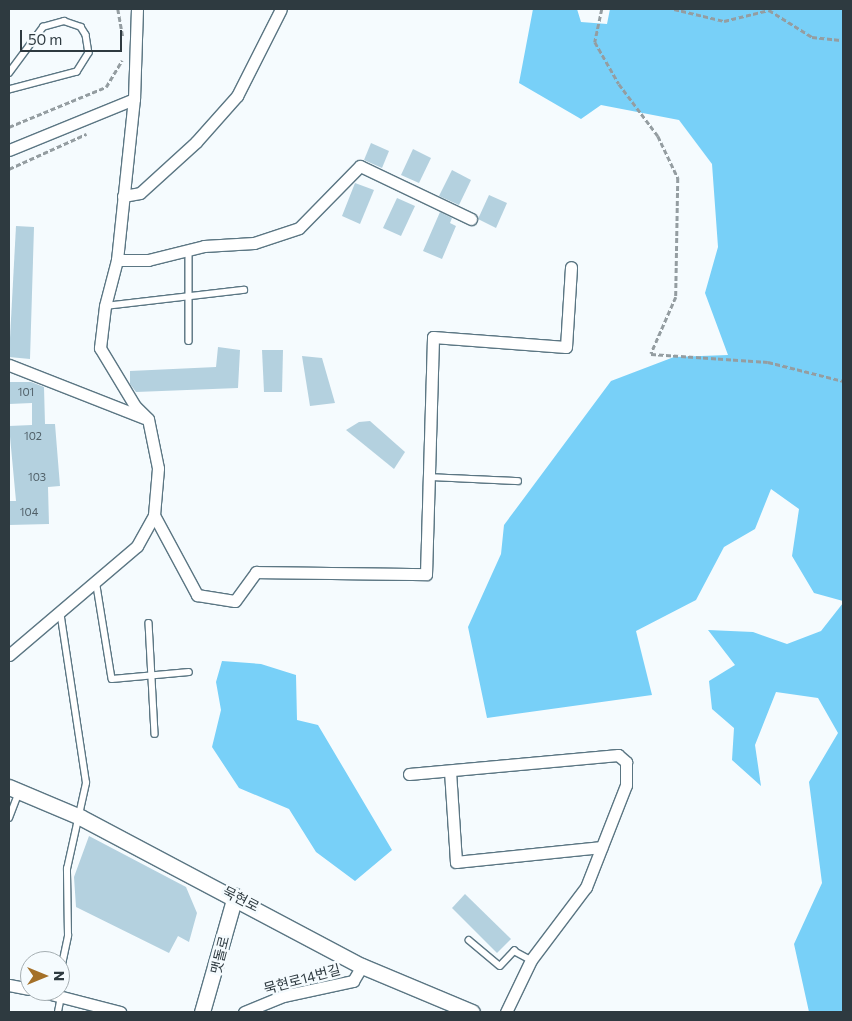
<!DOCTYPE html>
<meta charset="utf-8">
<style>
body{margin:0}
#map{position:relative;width:852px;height:1021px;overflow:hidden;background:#f5fbfe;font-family:Commissioner,"Noto Sans KR",sans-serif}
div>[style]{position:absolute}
.forest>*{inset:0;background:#78d0f8}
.building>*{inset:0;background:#b4d1df}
.path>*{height:2.5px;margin-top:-1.25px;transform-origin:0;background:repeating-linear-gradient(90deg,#949da1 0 5px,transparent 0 7.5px)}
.roads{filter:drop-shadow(1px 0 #5b7683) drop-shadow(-1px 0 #5b7683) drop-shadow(0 1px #5b7683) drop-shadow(0 -1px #5b7683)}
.lane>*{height:5.5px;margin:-2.75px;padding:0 2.75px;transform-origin:2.75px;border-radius:2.75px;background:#fff}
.street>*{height:11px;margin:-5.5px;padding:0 5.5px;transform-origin:5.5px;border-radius:5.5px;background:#fff}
.secondary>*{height:15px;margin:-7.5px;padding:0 7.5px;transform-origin:7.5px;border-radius:7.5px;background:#fff}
span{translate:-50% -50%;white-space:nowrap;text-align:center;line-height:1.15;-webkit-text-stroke:5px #f5fbfe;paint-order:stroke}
.number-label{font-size:11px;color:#506068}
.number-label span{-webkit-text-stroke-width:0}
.street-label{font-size:14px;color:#2e3a40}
.frame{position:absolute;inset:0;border:10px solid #2e3a40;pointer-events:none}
.north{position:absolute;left:20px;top:951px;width:50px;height:50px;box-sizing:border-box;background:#f5fbfe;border:1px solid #a5aeb2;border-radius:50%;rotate:90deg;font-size:14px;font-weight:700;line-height:20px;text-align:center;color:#2e3a40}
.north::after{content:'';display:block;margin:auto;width:18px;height:22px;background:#a47028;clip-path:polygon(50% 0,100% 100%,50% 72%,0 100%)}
.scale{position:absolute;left:20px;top:30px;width:102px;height:22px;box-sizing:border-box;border:2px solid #2e3a40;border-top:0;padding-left:6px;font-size:15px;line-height:18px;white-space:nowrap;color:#2e3a40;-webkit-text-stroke:4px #f5fbfe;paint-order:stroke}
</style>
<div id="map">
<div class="forest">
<div style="clip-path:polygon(533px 9px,577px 9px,581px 22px,607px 24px,610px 9px,843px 9px,843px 601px,814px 593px,792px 556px,799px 509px,771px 489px,755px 529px,724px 547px,696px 600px,636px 631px,652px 695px,487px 718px,468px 627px,501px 554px,504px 525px,611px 381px,674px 357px,728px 355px,705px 293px,718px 247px,712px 164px,679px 120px,601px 105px,581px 119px,519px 83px)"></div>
<div style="clip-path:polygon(843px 603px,843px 1012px,809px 1012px,794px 944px,822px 883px,809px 782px,838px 733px,818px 698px,776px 692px,755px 745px,761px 786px,732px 760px,734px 728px,712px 709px,709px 681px,735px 665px,708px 630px,753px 632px,787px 644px,821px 631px)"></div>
<div style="clip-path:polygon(222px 661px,261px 664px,296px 675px,297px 720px,318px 725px,392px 850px,355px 881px,316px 852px,289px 809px,239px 788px,212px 747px,221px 710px,216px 682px)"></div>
</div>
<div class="building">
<div style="clip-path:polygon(371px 143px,389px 151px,382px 168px,364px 160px)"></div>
<div style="clip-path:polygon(413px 149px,431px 158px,419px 183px,401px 175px)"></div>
<div style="clip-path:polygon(452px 170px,471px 180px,459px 205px,439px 196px)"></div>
<div style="clip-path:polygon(355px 183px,374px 190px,360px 224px,342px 216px)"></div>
<div style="clip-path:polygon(489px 195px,507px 203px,496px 228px,478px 219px)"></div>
<div style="clip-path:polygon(397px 198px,415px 206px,401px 236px,383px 228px)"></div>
<div style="clip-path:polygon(440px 212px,452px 218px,450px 223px,456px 226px,442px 259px,423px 251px)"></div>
<div style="clip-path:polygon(16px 226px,34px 227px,30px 359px,9px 357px)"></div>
<div style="clip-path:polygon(218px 347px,240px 350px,238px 388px,136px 392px,130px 384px,130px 371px,216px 367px)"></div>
<div style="clip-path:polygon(262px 350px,283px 350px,282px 392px,264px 392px)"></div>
<div style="clip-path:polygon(302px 356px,322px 358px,335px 403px,310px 406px)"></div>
<div style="clip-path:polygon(9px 382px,31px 382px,44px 387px,45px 424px,55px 424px,60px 486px,48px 487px,49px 524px,9px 525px,9px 501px,16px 501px,9px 426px,32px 425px,32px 403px,9px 404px)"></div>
<div style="clip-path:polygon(370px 421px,405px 452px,394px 469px,346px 430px,359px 422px)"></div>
<div style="clip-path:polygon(89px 836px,186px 887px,197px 913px,189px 942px,178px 936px,169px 953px,76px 907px,74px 877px)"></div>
<div style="clip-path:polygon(465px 894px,511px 939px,497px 953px,452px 908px)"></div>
</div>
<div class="path">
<div style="left:118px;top:9px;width:28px;rotate:80deg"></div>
<div style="left:602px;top:9px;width:34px;rotate:102deg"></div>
<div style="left:595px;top:42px;width:48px;rotate:60.3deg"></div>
<div style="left:619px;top:84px;width:65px;rotate:53.1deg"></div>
<div style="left:658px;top:136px;width:47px;rotate:64.5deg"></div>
<div style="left:678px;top:178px;width:119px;rotate:91deg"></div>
<div style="left:676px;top:297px;width:62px;rotate:113.7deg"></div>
<div style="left:651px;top:354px;width:117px;rotate:3.9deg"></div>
<div style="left:768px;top:362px;width:77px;rotate:14.2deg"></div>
<div style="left:674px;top:9px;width:51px;rotate:13.5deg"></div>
<div style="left:724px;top:21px;width:46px;rotate:-13.7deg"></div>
<div style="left:769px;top:10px;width:51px;rotate:32.1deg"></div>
<div style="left:812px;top:37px;width:31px;rotate:6deg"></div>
<div style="left:9px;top:127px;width:105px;rotate:-22.4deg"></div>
<div style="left:106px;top:87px;width:31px;rotate:-59deg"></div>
<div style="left:9px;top:169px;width:85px;rotate:-24.4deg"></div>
</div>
<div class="roads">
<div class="lane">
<div style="left:9px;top:73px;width:57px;rotate:-53.5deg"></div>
<div style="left:43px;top:27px;width:22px;rotate:-16deg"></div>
<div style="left:64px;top:21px;width:18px;rotate:19deg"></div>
<div style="left:81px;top:27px;width:9px;rotate:58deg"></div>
<div style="left:86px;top:35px;width:18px;rotate:81deg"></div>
<div style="left:89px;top:53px;width:22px;rotate:122deg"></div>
<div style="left:77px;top:72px;width:70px;rotate:165.2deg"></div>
<div style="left:189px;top:249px;width:92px;rotate:90deg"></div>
<div style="left:105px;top:306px;width:140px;rotate:-6.6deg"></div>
<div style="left:429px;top:477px;width:89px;rotate:2.6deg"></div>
<div style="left:96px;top:580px;width:100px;rotate:80.8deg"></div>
<div style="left:112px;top:679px;width:77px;rotate:-5.2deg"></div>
<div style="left:149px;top:623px;width:111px;rotate:86.9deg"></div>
<div style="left:9px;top:818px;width:28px;rotate:-69deg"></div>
<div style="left:469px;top:940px;width:40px;rotate:40deg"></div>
<div style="left:500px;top:966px;width:21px;rotate:-47deg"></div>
<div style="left:514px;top:951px;width:19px;rotate:28deg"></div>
<div style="left:60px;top:974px;width:39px;rotate:-78deg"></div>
<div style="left:68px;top:936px;width:67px;rotate:-90.9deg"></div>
<div style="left:67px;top:869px;width:88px;rotate:-77.5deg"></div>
<div style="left:86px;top:783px;width:174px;rotate:-98.6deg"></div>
<div style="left:58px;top:1012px;width:15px;rotate:-79deg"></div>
</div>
<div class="street">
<div style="left:9px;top:150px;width:135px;rotate:-22.2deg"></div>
<div style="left:134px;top:99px;width:90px;rotate:-88.1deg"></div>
<div style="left:123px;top:196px;width:17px;rotate:-10deg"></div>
<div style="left:140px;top:193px;width:76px;rotate:-42.3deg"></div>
<div style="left:196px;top:142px;width:62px;rotate:-48.3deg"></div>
<div style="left:237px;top:96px;width:97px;rotate:-63.2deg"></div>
<div style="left:117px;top:260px;width:31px"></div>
<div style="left:148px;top:260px;width:58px;rotate:-14deg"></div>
<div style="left:204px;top:246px;width:50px;rotate:-3.4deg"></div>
<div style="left:254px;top:243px;width:47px;rotate:-18.4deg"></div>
<div style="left:299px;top:228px;width:87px;rotate:-45.5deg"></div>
<div style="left:360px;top:166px;width:123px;rotate:25.5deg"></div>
<div style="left:9px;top:365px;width:145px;rotate:21.4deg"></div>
<div style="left:154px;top:515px;width:91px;rotate:61.7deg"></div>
<div style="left:197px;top:595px;width:38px;rotate:9deg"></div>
<div style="left:235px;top:601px;width:36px;rotate:-54deg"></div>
<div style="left:256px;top:572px;width:170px;rotate:0.7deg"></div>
<div style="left:426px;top:574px;width:237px;rotate:-88.3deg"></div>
<div style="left:433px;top:337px;width:133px;rotate:4.3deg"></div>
<div style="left:566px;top:347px;width:80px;rotate:-86.4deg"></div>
<div style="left:9px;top:655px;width:168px;rotate:-40.4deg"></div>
<div style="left:137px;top:546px;width:35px;rotate:-61deg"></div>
<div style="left:154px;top:515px;width:47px;rotate:-85.1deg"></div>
<div style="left:158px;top:468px;width:50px;rotate:-101.5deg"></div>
<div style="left:148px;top:419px;width:18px;rotate:-135deg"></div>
<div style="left:135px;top:406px;width:68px;rotate:-121.1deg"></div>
<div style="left:100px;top:348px;width:42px;rotate:-83.2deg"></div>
<div style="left:105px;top:306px;width:48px;rotate:-75.4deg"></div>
<div style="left:117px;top:260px;width:162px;rotate:-84deg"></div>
<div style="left:450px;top:771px;width:91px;rotate:86.2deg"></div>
<div style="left:456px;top:862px;width:146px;rotate:-5.9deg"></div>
<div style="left:409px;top:774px;width:210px;rotate:-5.2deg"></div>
<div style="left:618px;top:755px;width:11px;rotate:41deg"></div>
<div style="left:626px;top:762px;width:23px;rotate:90deg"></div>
<div style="left:626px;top:785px;width:110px;rotate:111.4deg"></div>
<div style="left:586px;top:887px;width:91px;rotate:127deg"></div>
<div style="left:531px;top:960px;width:58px;rotate:115.7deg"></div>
<div style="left:9px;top:985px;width:21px;rotate:11deg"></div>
<div style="left:39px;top:991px;width:84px;rotate:14.5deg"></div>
<div style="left:244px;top:1012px;width:42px;rotate:-22.3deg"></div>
<div style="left:283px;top:996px;width:72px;rotate:-12.1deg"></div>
<div style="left:353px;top:981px;width:17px;rotate:-59deg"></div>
</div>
<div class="secondary">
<div style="left:9px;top:787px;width:77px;rotate:22.9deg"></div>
<div style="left:80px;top:817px;width:319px;rotate:27.9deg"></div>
<div style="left:362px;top:966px;width:119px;rotate:22.7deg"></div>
<div style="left:202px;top:1012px;width:121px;rotate:-74.1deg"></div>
</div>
</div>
<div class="number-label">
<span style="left:26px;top:392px">101</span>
<span style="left:33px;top:436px">102</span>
<span style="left:37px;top:477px">103</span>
<span style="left:29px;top:512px">104</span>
</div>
<div class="street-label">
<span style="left:241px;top:899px;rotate:27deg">묵현로</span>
<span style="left:220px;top:955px;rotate:-76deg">맷돌로</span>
<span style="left:302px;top:979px;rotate:-15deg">묵현로14번길</span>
</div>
<div class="frame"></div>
<div class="north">N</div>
<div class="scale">50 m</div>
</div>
